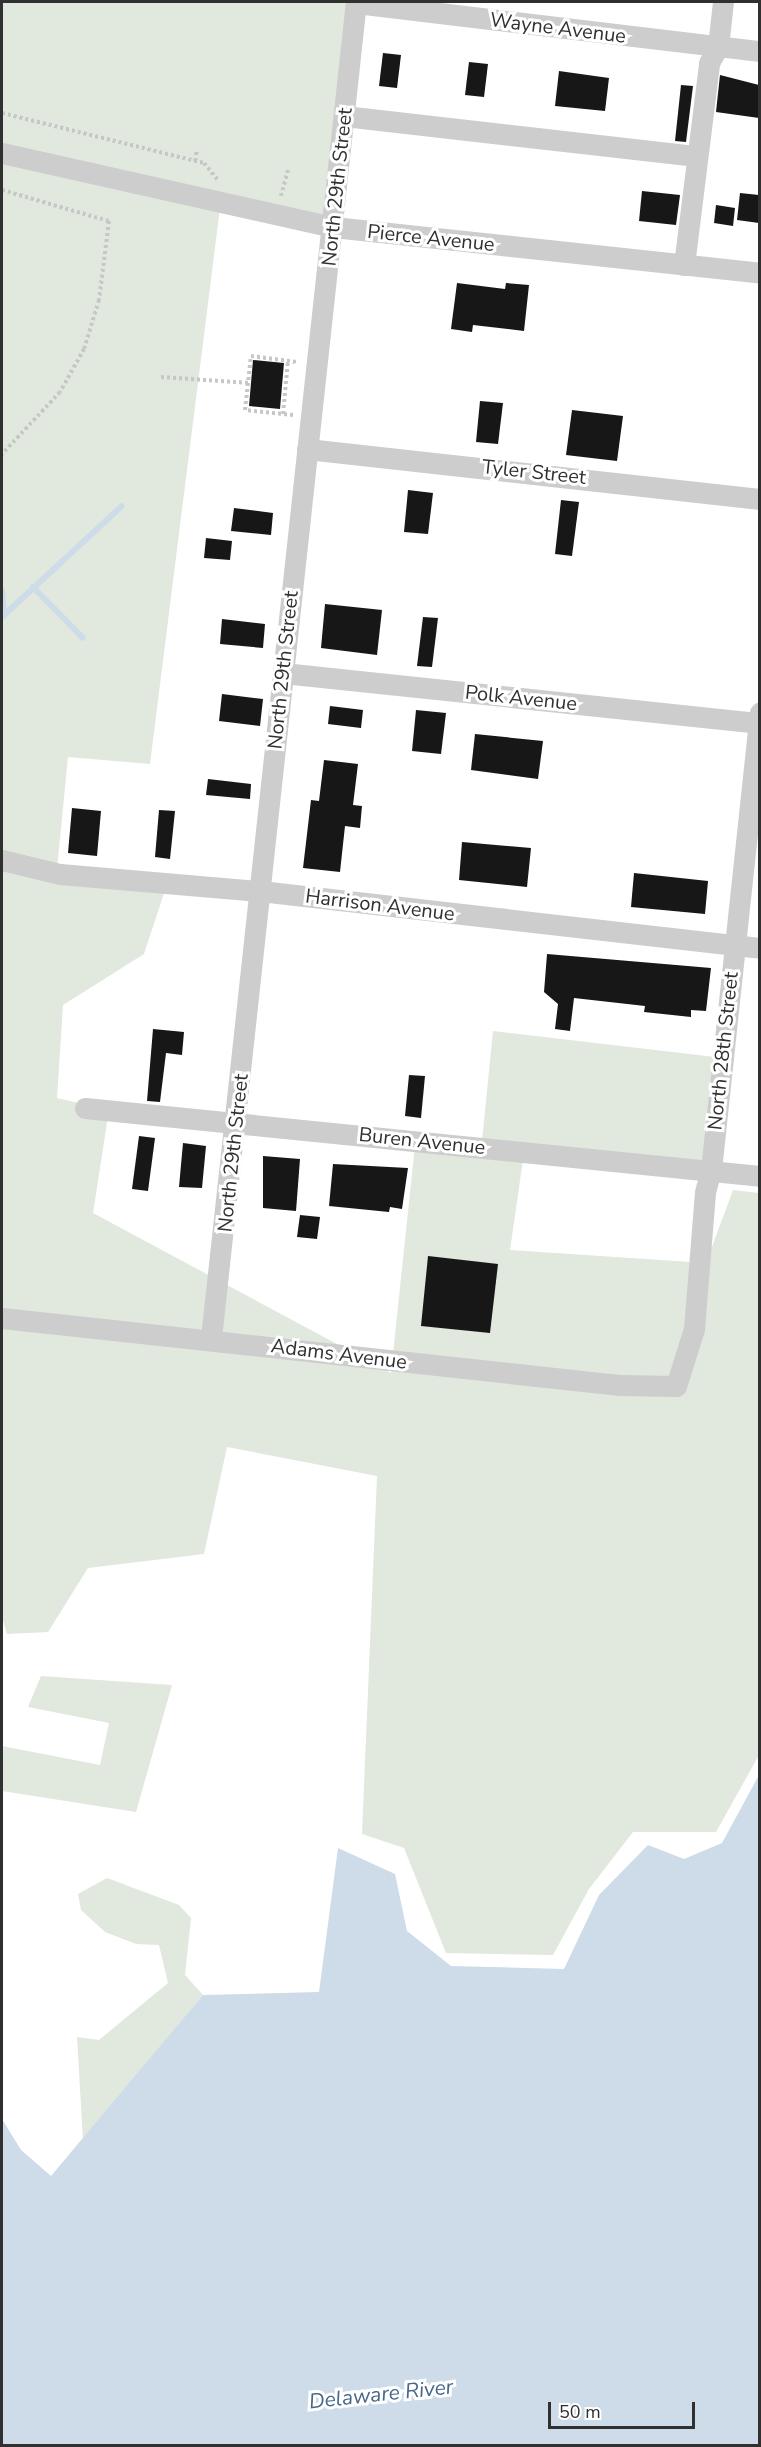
<!DOCTYPE html>
<style>
body{margin:0}
#map{position:relative;width:761px;height:2447px;overflow:hidden;background:#fff;font-family:"Nunito Sans",sans-serif}
div>[style]{position:absolute}
.green>*{inset:0;background:#e1e8dd}
.water>*{inset:0;background:#cedbe8}
.stream>*{height:6px;margin:-3px;padding:0 3px;transform-origin:3px;border-radius:3px;background:#cedbe8}
.building>*{inset:0;background:#171717}
.path>*{height:4px;margin-top:-2px;transform-origin:0;background:repeating-linear-gradient(90deg,#c7c7c7 0 3px,transparent 0 6px)}
.minor>*{height:21px;margin:-10.5px;padding:0 10.5px;transform-origin:10.5px;border-radius:10.5px;background:#cdcdcd}
span{translate:-50% -50%;white-space:nowrap;text-align:center;line-height:1.15;-webkit-text-stroke:6px #fff;paint-order:stroke}
.street-label{font-size:20px;color:#303030}
.water-label{font-size:21px;color:#476888;font-style:italic}
.frame{position:absolute;inset:0;border:3px solid #303030;pointer-events:none}
.scale{position:absolute;left:548px;top:2402px;width:147px;height:27px;box-sizing:border-box;border:3px solid #303030;border-top:0;padding-left:8px;font-size:18px;line-height:21px;white-space:nowrap;color:#303030;-webkit-text-stroke:4px #fff;paint-order:stroke}
</style>
<div id="map">
<div class="green">
<div style="clip-path:polygon(2px 2px,356px 2px,330px 235px,220px 208px,150px 764px,68px 757px,57px 869px,167px 884px,144px 954px,63px 1005px,57px 1098px,109px 1110px,93px 1213px,391px 1373px,416px 1136px,482px 1141px,493px 1031px,715px 1057px,703px 1165px,525px 1146px,510px 1250px,706px 1263px,733px 1190px,759px 1193px,759px 1755px,716px 1832px,633px 1832px,589px 1889px,553px 1955px,446px 1953px,404px 1848px,362px 1834px,377px 1476px,227px 1447px,204px 1554px,88px 1568px,48px 1632px,7px 1634px,2px 1617px)"></div>
<div style="clip-path:polygon(41px 1676px,172px 1685px,136px 1812px,2px 1791px,2px 1746px,100px 1765px,109px 1723px,28px 1707px)"></div>
<div style="clip-path:polygon(107px 1878px,179px 1905px,191px 1918px,185px 1975px,203px 1995px,83px 2140px,77px 2037px,99px 2040px,168px 1983px,159px 1945px,136px 1944px,105px 1932px,81px 1910px,78px 1894px)"></div>
</div>
<div class="water">
<div style="clip-path:polygon(759px 1775px,759px 2445px,2px 2445px,2px 2119px,21px 2150px,51px 2176px,203px 1995px,319px 1992px,338px 1848px,395px 1874px,407px 1931px,451px 1966px,564px 1969px,599px 1895px,648px 1845px,684px 1859px,722px 1843px)"></div>
</div>
<div class="stream">
<div style="left:33px;top:587px;width:71px;rotate:45.6deg"></div>
<div style="left:2px;top:590px;width:24px;rotate:85deg"></div>
<div style="left:2px;top:617px;width:163px;rotate:-42.8deg"></div>
</div>
<div class="building">
<div style="clip-path:polygon(383px 53px,401px 55px,397px 88px,379px 86px)"></div>
<div style="clip-path:polygon(469px 62px,488px 64px,484px 97px,465px 95px)"></div>
<div style="clip-path:polygon(559px 71px,609px 78px,605px 111px,555px 106px)"></div>
<div style="clip-path:polygon(720px 75px,759px 85px,759px 118px,716px 112px)"></div>
<div style="clip-path:polygon(681px 85px,693px 86px,686px 142px,675px 141px)"></div>
<div style="clip-path:polygon(642px 191px,680px 195px,676px 225px,639px 221px)"></div>
<div style="clip-path:polygon(740px 193px,759px 195px,759px 223px,737px 220px)"></div>
<div style="clip-path:polygon(716px 205px,735px 208px,733px 226px,714px 223px)"></div>
<div style="clip-path:polygon(457px 283px,505px 289px,506px 283px,529px 285px,524px 331px,473px 325px,472px 332px,451px 329px)"></div>
<div style="clip-path:polygon(253px 360px,284px 363px,280px 409px,249px 406px)"></div>
<div style="clip-path:polygon(480px 401px,503px 403px,498px 444px,476px 442px)"></div>
<div style="clip-path:polygon(572px 410px,623px 416px,617px 461px,566px 455px)"></div>
<div style="clip-path:polygon(408px 490px,433px 493px,428px 534px,404px 532px)"></div>
<div style="clip-path:polygon(561px 500px,579px 502px,572px 556px,555px 554px)"></div>
<div style="clip-path:polygon(234px 508px,273px 513px,271px 535px,231px 531px)"></div>
<div style="clip-path:polygon(206px 538px,232px 541px,230px 560px,204px 558px)"></div>
<div style="clip-path:polygon(325px 604px,382px 610px,377px 655px,321px 648px)"></div>
<div style="clip-path:polygon(423px 617px,438px 618px,432px 667px,417px 666px)"></div>
<div style="clip-path:polygon(222px 619px,265px 624px,263px 648px,220px 644px)"></div>
<div style="clip-path:polygon(222px 694px,263px 699px,260px 726px,219px 721px)"></div>
<div style="clip-path:polygon(330px 706px,363px 710px,361px 728px,328px 724px)"></div>
<div style="clip-path:polygon(416px 710px,446px 713px,441px 754px,412px 751px)"></div>
<div style="clip-path:polygon(475px 734px,543px 741px,538px 779px,471px 770px)"></div>
<div style="clip-path:polygon(324px 760px,358px 764px,353px 805px,362px 806px,360px 828px,345px 826px,340px 872px,303px 868px,311px 800px,319px 801px)"></div>
<div style="clip-path:polygon(208px 779px,251px 784px,250px 799px,206px 795px)"></div>
<div style="clip-path:polygon(72px 808px,101px 811px,97px 856px,68px 853px)"></div>
<div style="clip-path:polygon(159px 810px,175px 811px,170px 859px,155px 857px)"></div>
<div style="clip-path:polygon(462px 842px,531px 848px,527px 887px,459px 880px)"></div>
<div style="clip-path:polygon(634px 873px,708px 881px,705px 914px,631px 907px)"></div>
<div style="clip-path:polygon(547px 954px,711px 968px,706px 1011px,691px 1010px,691px 1017px,644px 1012px,645px 1006px,574px 998px,570px 1031px,555px 1029px,558px 1004px,544px 992px)"></div>
<div style="clip-path:polygon(153px 1029px,184px 1032px,182px 1055px,166px 1053px,160px 1102px,147px 1101px)"></div>
<div style="clip-path:polygon(409px 1075px,425px 1076px,421px 1118px,405px 1116px)"></div>
<div style="clip-path:polygon(139px 1136px,155px 1138px,148px 1191px,132px 1189px)"></div>
<div style="clip-path:polygon(183px 1143px,206px 1146px,202px 1188px,179px 1187px)"></div>
<div style="clip-path:polygon(263px 1156px,300px 1159px,296px 1211px,263px 1208px)"></div>
<div style="clip-path:polygon(333px 1164px,408px 1168px,402px 1209px,390px 1207px,389px 1212px,329px 1206px)"></div>
<div style="clip-path:polygon(300px 1215px,320px 1217px,317px 1239px,297px 1237px)"></div>
<div style="clip-path:polygon(428px 1256px,498px 1264px,490px 1333px,421px 1326px)"></div>
</div>
<div class="path">
<div style="left:2px;top:113px;width:208px;rotate:13.9deg"></div>
<div style="left:204px;top:163px;width:22px;rotate:51deg"></div>
<div style="left:195px;top:161px;width:11px;rotate:-80deg"></div>
<div style="left:2px;top:190px;width:111px;rotate:16.2deg"></div>
<div style="left:109px;top:221px;width:80px;rotate:97.2deg"></div>
<div style="left:99px;top:300px;width:51px;rotate:107deg"></div>
<div style="left:84px;top:349px;width:49px;rotate:119.2deg"></div>
<div style="left:60px;top:392px;width:85px;rotate:133.1deg"></div>
<div style="left:281px;top:196px;width:27px;rotate:-75deg"></div>
<div style="left:161px;top:377px;width:89px;rotate:3.9deg"></div>
<div style="left:283px;top:414px;width:54px;rotate:-84.7deg"></div>
<div style="left:293px;top:415px;width:48px;rotate:-174.1deg"></div>
<div style="left:245px;top:410px;width:54px;rotate:-83.7deg"></div>
<div style="left:251px;top:356px;width:46px;rotate:7.4deg"></div>
</div>
<div class="minor">
<div style="left:356px;top:3px;width:407px;rotate:6.8deg"></div>
<div style="left:344px;top:116px;width:355px;rotate:6.5deg"></div>
<div style="left:2px;top:153px;width:339px;rotate:12.6deg"></div>
<div style="left:333px;top:227px;width:429px;rotate:6.1deg"></div>
<div style="left:684px;top:265px;width:204px;rotate:-82.9deg"></div>
<div style="left:709px;top:63px;width:18px;rotate:-61deg"></div>
<div style="left:718px;top:47px;width:45px;rotate:-83.7deg"></div>
<div style="left:307px;top:449px;width:456px;rotate:6.3deg"></div>
<div style="left:283px;top:673px;width:480px;rotate:6deg"></div>
<div style="left:2px;top:860px;width:60px;rotate:13.6deg"></div>
<div style="left:60px;top:874px;width:201px;rotate:4.9deg"></div>
<div style="left:260px;top:891px;width:503px;rotate:6.5deg"></div>
<div style="left:85px;top:1108px;width:678px;rotate:5.75deg"></div>
<div style="left:2px;top:1318px;width:622px;rotate:6.19deg"></div>
<div style="left:620px;top:1385px;width:56px;rotate:1deg"></div>
<div style="left:676px;top:1386px;width:60px;rotate:-72.5deg"></div>
<div style="left:694px;top:1329px;width:137px;rotate:-85.4deg"></div>
<div style="left:705px;top:1192px;width:23px;rotate:-75deg"></div>
<div style="left:711px;top:1170px;width:460px;rotate:-83.9deg"></div>
<div style="left:211px;top:1338px;width:1344px;rotate:-83.81deg"></div>
</div>
<div class="street-label">
<span style="left:558px;top:28px;rotate:7deg">Wayne Avenue</span>
<span style="left:337px;top:187px;rotate:-84deg">North 29th Street</span>
<span style="left:431px;top:238px;rotate:6deg">Pierce Avenue</span>
<span style="left:534px;top:472px;rotate:6deg">Tyler Street</span>
<span style="left:283px;top:670px;rotate:-84deg">North 29th Street</span>
<span style="left:521px;top:698px;rotate:6deg">Polk Avenue</span>
<span style="left:380px;top:905px;rotate:7deg">Harrison Avenue</span>
<span style="left:723px;top:1051px;rotate:-84deg">North 28th Street</span>
<span style="left:422px;top:1141px;rotate:6deg">Buren Avenue</span>
<span style="left:233px;top:1153px;rotate:-84deg">North 29th Street</span>
<span style="left:339px;top:1354px;rotate:7deg">Adams Avenue</span>
</div>
<div class="water-label">
<span style="left:381px;top:2394px;rotate:-6deg">Delaware River</span>
</div>
<div class="frame"></div>
<div class="scale">50 m</div>
</div>
